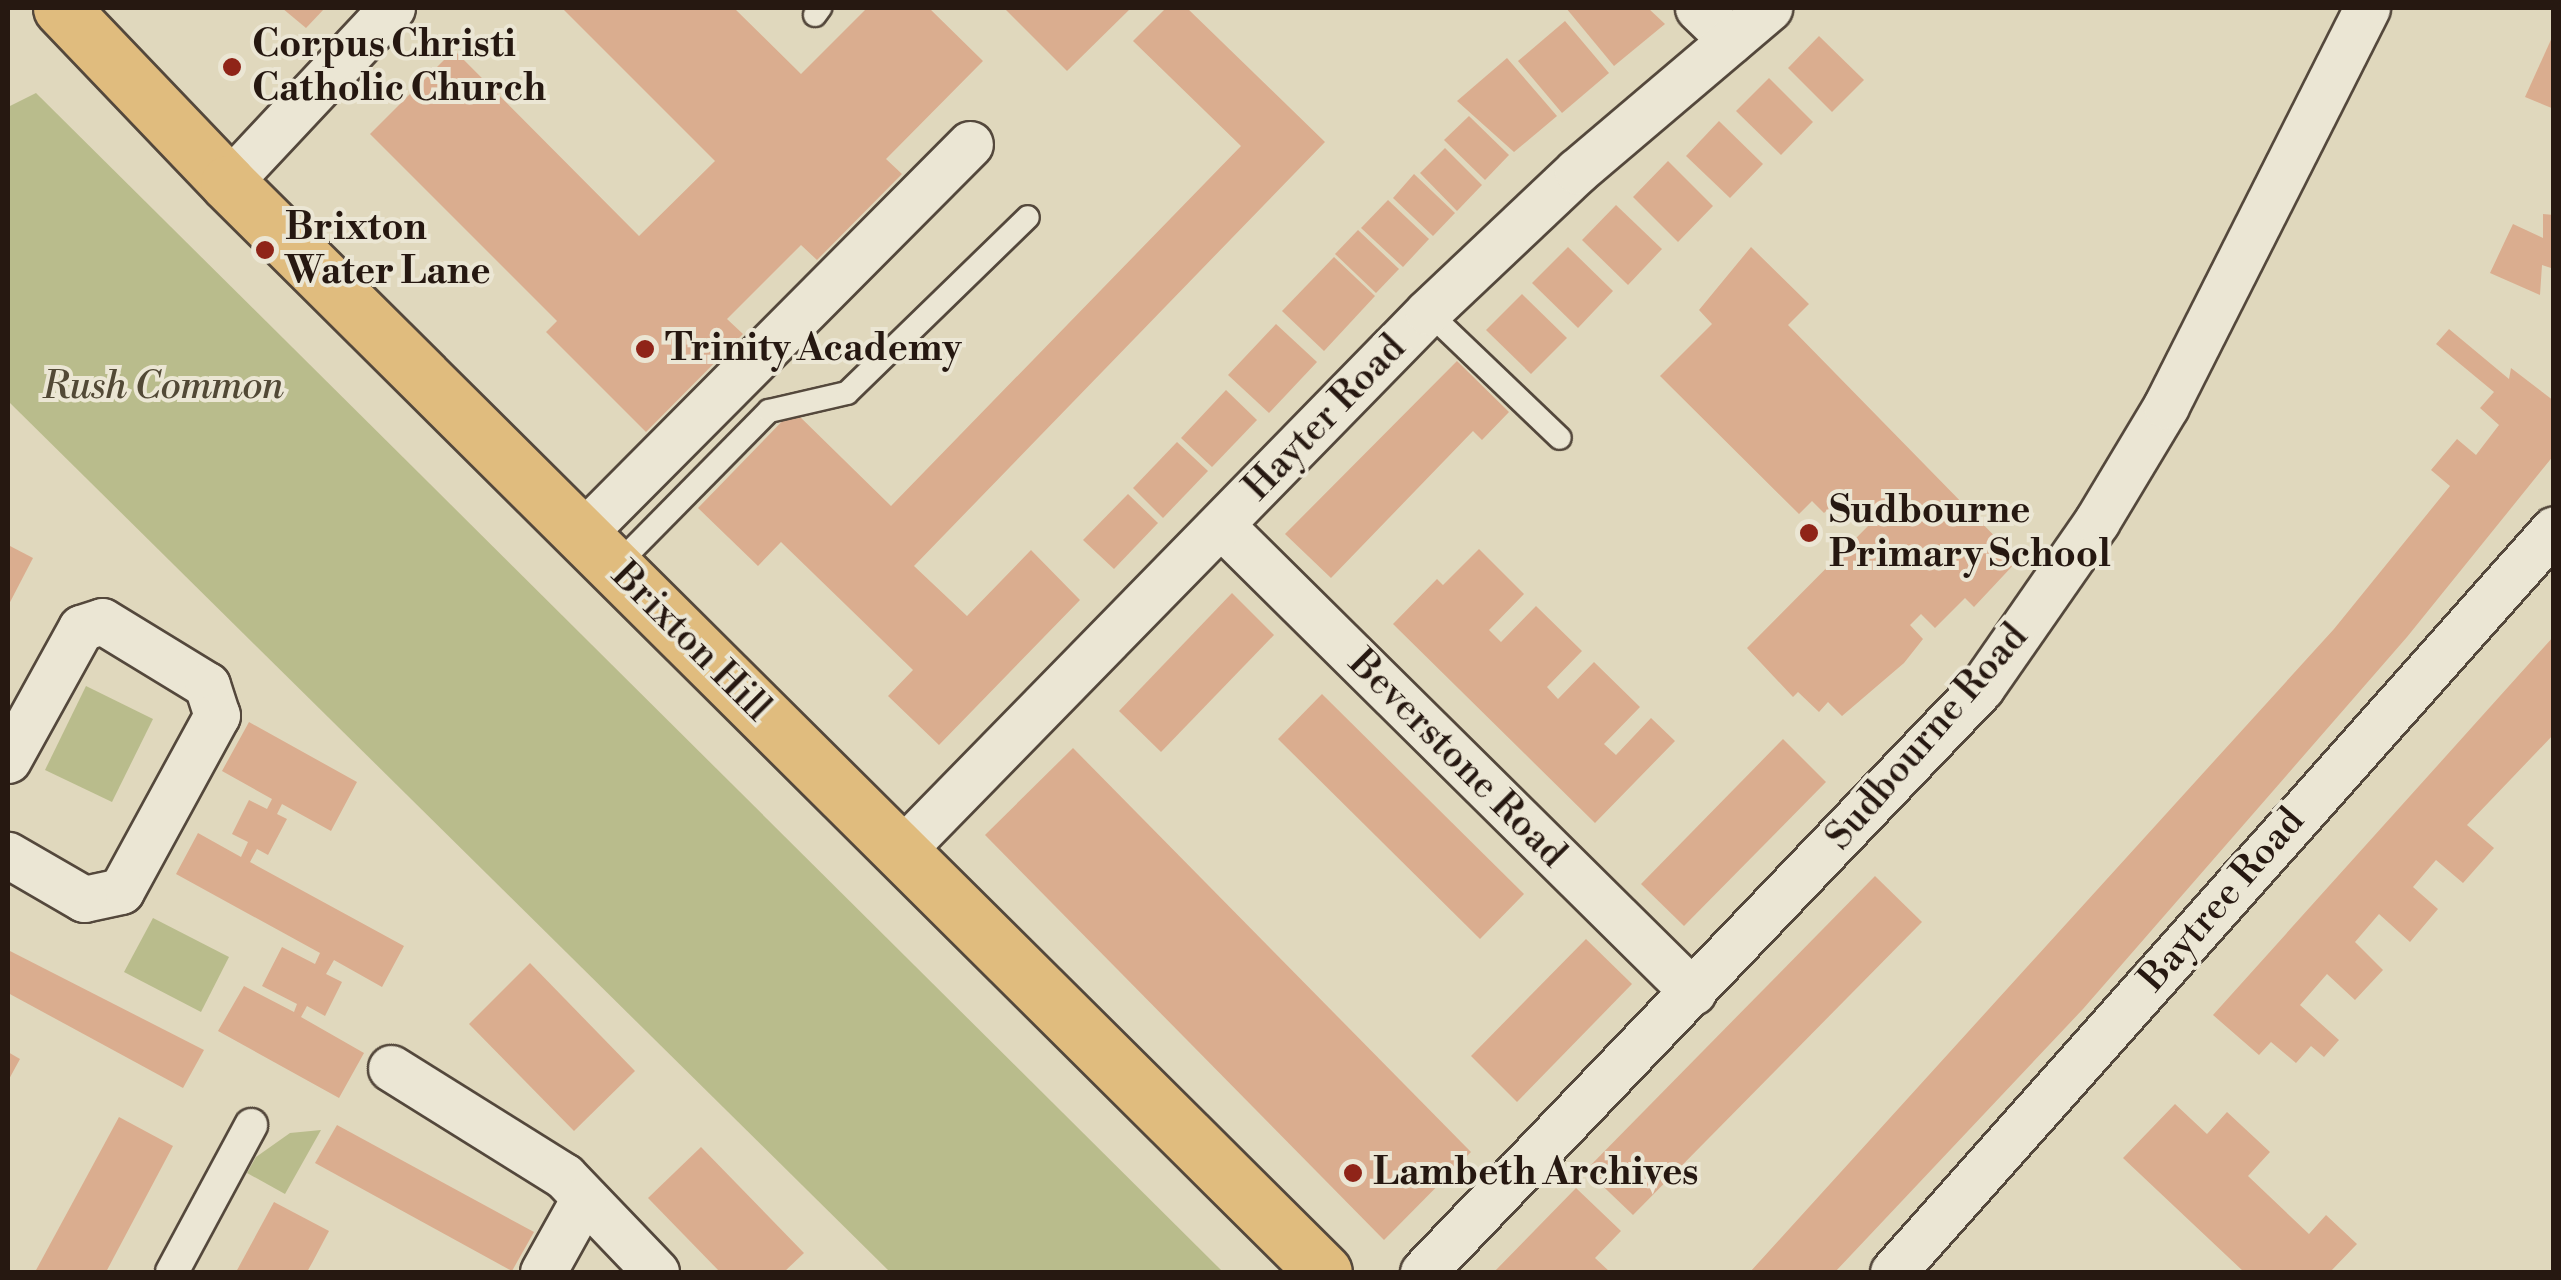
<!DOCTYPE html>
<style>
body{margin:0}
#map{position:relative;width:2561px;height:1280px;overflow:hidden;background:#e0d8bd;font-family:"Libre Bodoni",serif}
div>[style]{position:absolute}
.green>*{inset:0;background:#b9bc8c}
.building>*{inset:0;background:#daad8f}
.roads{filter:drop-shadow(2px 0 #54483c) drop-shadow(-2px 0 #54483c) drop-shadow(0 2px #54483c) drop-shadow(0 -2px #54483c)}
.service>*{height:22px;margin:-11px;padding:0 11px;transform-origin:11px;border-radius:11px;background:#ebe6d4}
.pedestrian>*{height:32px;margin:-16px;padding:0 16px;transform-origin:16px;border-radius:16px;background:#ebe6d4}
.minor>*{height:45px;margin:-22.5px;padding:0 22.5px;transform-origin:22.5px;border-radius:22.5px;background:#ebe6d4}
.trunk>*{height:55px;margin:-27.5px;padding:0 27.5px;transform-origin:27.5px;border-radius:27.5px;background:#e0bc7e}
.dots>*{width:28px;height:28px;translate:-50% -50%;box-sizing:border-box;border:5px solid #ebe6d4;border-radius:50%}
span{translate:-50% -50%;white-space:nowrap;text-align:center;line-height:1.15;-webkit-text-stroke:8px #ebe6d4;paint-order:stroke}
.poi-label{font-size:38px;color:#261811;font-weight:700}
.left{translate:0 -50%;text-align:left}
.park-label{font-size:38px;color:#524936;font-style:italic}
.street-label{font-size:38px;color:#261811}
.frame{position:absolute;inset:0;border:10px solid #261811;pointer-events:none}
</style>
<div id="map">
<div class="green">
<div style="clip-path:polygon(36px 93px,424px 478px,1223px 1272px,890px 1272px,8px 401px,8px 107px)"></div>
<div style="clip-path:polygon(86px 686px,153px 719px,112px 802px,45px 770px)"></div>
<div style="clip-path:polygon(153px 918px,229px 957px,201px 1012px,124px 972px)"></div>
<div style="clip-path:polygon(321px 1130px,285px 1194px,247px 1173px,256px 1157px,290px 1133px)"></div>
</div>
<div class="building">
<div style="clip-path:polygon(282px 8px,325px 8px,306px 28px)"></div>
<div style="clip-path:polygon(562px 8px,734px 8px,801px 74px,867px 8px,929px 8px,983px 61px,886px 159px,902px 174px,817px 260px,801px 245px,727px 319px,743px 334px,646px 432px,546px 332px,557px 321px,370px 134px,454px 50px,639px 236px,715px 161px)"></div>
<div style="clip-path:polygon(1004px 8px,1131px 8px,1067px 71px)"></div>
<div style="clip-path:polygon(1166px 8px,1187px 8px,1325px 142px,914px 566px,967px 616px,1031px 550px,1080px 600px,939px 745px,888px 696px,913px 670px,781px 542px,758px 566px,698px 508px,793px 410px,891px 506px,1241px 146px,1133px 41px)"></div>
<div style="clip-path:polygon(1566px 8px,1648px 8px,1665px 24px,1614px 66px)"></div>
<div style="clip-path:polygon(1565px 21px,1609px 73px,1562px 113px,1518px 61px)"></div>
<div style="clip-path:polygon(2554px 33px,2554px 109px,2525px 97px)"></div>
<div style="clip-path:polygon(1819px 36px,1864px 80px,1832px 112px,1788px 68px)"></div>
<div style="clip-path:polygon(1507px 58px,1557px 116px,1514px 152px,1457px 101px)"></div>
<div style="clip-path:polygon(1769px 78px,1813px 122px,1781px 155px,1736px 111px)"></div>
<div style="clip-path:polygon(1469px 116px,1509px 155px,1485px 180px,1444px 140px)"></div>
<div style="clip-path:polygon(1719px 121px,1763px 164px,1730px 198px,1686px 156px)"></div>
<div style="clip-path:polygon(1445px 148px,1482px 185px,1457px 211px,1420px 173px)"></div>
<div style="clip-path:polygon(1668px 161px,1713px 206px,1678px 242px,1633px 197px)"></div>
<div style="clip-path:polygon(1414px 174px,1455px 213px,1433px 236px,1393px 198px)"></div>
<div style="clip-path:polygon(1388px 200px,1429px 239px,1403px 267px,1361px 228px)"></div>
<div style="clip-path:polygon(1616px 205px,1662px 249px,1628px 285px,1582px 240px)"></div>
<div style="clip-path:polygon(2543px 214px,2554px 215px,2554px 269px,2542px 265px,2540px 295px,2490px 273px,2513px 224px,2543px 238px)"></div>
<div style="clip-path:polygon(1358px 230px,1399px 269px,1376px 293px,1335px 254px)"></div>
<div style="clip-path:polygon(1568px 247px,1613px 291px,1578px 328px,1532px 283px)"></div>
<div style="clip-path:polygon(1751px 247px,1809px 304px,1788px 325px,2018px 560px,1974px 607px,1965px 598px,1935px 628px,1921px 614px,1910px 625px,1923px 639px,1904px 663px,1842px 716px,1828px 702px,1819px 712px,1798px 692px,1793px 697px,1747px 648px,1872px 522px,1844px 494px,1824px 513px,1812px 501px,1799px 514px,1660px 376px,1712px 324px,1699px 310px)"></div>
<div style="clip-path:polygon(1334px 257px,1375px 296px,1324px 351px,1282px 311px)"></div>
<div style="clip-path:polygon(1522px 294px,1567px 338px,1531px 374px,1486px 330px)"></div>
<div style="clip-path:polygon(1276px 324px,1317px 362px,1269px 413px,1228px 375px)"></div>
<div style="clip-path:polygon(2449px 329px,2509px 379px,2511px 368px,2554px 401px,2554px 455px,2407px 637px,2083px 1009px,1835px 1272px,1750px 1272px,2334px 629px,2450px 486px,2431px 470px,2457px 439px,2476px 455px,2499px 425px,2480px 408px,2494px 392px,2436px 344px)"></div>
<div style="clip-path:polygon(1457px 361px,1509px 412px,1482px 440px,1473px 431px,1331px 578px,1285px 534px)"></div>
<div style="clip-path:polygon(1226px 390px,1257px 420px,1212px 467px,1181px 438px)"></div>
<div style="clip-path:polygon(1177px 442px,1208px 471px,1163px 518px,1133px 488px)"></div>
<div style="clip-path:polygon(1128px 494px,1158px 523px,1114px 569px,1083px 540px)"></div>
<div style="clip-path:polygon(10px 546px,33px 558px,8px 606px,8px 551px)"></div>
<div style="clip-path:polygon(1479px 549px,1524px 594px,1489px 630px,1501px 642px,1536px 606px,1582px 651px,1547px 687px,1558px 699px,1594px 662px,1640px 707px,1604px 744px,1616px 755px,1651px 718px,1675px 741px,1595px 823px,1393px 624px,1437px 579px,1443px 585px)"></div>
<div style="clip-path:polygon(1232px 593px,1274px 635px,1161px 752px,1119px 711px)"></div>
<div style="clip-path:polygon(2554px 636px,2554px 734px,2467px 825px,2494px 848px,2463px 883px,2436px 860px,2424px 874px,2413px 887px,2438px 909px,2410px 942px,2379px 914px,2355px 942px,2383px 970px,2355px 1000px,2327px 974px,2300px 1005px,2339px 1040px,2324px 1057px,2311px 1046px,2296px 1063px,2271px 1042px,2259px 1055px,2213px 1015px)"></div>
<div style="clip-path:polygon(1322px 694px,1524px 894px,1480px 939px,1278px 739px)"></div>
<div style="clip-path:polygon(249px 722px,357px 782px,331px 831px,282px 804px,277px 814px,287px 819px,268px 855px,257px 849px,250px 862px,404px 946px,382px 987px,334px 960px,326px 974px,342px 982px,325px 1016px,307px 1006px,301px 1017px,364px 1053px,339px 1098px,218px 1031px,244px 986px,294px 1012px,297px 1004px,262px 986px,282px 947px,315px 964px,320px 953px,176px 874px,198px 833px,241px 857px,248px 842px,232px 834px,249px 800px,267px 809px,272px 799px,222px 771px)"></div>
<div style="clip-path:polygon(1783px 739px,1826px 782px,1684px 926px,1641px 884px)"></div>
<div style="clip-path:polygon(1073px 748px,1471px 1152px,1384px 1240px,985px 835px)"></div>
<div style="clip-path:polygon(1875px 876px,1922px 922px,1633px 1215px,1586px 1170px)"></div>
<div style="clip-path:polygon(1586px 939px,1632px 984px,1517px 1102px,1471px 1056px)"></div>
<div style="clip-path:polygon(8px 950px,204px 1050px,183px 1088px,8px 993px)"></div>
<div style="clip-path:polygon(530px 963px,635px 1071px,574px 1131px,469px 1024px)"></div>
<div style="clip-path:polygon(8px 1052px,20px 1059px,8px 1081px)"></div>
<div style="clip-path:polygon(2175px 1104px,2207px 1134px,2227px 1112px,2270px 1152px,2248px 1176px,2309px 1234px,2326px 1215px,2357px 1244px,2330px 1272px,2244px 1272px,2123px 1158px)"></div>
<div style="clip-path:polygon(119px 1117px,173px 1146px,106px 1272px,35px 1272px)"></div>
<div style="clip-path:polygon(337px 1125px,534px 1232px,512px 1271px,315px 1163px)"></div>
<div style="clip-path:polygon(701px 1147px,804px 1253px,784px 1272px,720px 1272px,648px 1198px)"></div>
<div style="clip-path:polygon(1576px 1188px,1621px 1231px,1595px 1258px,1610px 1272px,1494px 1272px)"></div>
<div style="clip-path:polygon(274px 1202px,329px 1231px,312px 1263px,307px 1272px,236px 1272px)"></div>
</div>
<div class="roads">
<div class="service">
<div style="left:815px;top:15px;width:9px;rotate:-54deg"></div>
<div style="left:1428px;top:312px;width:182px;rotate:43.7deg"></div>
<div style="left:615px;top:567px;width:219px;rotate:-45.4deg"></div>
<div style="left:769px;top:411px;width:80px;rotate:-13deg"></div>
<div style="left:847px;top:393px;width:252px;rotate:-44.2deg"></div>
</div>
<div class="pedestrian">
<div style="left:172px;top:1272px;width:167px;rotate:-61.7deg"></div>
</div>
<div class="minor">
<div style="left:1698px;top:8px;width:46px;rotate:44.1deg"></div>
<div style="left:228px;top:183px;width:240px;rotate:-46.9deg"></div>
<div style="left:1221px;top:525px;width:664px;rotate:44.69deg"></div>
<div style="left:582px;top:534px;width:550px;rotate:-45.15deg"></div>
<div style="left:8px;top:760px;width:151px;rotate:-61.1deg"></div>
<div style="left:81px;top:628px;width:22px;rotate:-18deg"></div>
<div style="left:102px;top:621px;width:123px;rotate:31.4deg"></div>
<div style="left:207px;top:685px;width:32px;rotate:72deg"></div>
<div style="left:217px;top:715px;width:200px;rotate:118.6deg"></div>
<div style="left:121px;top:891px;width:38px;rotate:168deg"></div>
<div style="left:84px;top:899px;width:88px;rotate:-149.9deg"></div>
<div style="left:902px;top:850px;width:752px;rotate:-45.65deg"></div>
<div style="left:1428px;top:312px;width:205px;rotate:-43.4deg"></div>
<div style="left:1577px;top:171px;width:252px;rotate:-40.3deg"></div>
<div style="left:391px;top:1068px;width:204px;rotate:32deg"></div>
<div style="left:564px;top:1176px;width:133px;rotate:46.2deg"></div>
<div style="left:543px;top:1272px;width:82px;rotate:-60.9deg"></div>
<div style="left:1423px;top:1272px;width:808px;rotate:-46.3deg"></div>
<div style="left:1981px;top:688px;width:203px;rotate:-55.2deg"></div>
<div style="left:2097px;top:521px;width:134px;rotate:-59deg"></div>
<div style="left:2166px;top:406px;width:446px;rotate:-63.2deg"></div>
<div style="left:1893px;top:1272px;width:994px;rotate:-48.34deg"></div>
</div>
<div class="trunk">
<div style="left:61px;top:8px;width:242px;rotate:46.3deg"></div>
<div style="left:228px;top:183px;width:1545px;rotate:44.82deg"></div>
</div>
</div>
<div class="dots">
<div style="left:232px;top:67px;background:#8f2418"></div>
<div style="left:265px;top:250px;background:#8f2418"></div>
<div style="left:645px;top:349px;background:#8f2418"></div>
<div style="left:1809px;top:533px;background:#8f2418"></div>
<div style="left:1353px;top:1173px;background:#8f2418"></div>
</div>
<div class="poi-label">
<span class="left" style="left:252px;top:67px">Corpus Christi<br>Catholic Church</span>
<span class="left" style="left:285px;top:250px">Brixton<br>Water Lane</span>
<span class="left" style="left:665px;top:349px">Trinity Academy</span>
<span class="left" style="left:1829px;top:533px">Sudbourne<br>Primary School</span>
<span class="left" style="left:1373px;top:1173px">Lambeth Archives</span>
</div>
<div class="park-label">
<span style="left:163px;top:387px">Rush Common</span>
</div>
<div class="street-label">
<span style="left:1325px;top:418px;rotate:-46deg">Hayter Road</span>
<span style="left:691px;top:642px;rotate:45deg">Brixton Hill</span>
<span style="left:1927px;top:737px;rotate:-49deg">Sudbourne Road</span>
<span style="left:1457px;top:759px;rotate:45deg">Beverstone Road</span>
<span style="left:2222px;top:900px;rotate:-49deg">Baytree Road</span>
</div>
<div class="frame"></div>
</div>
